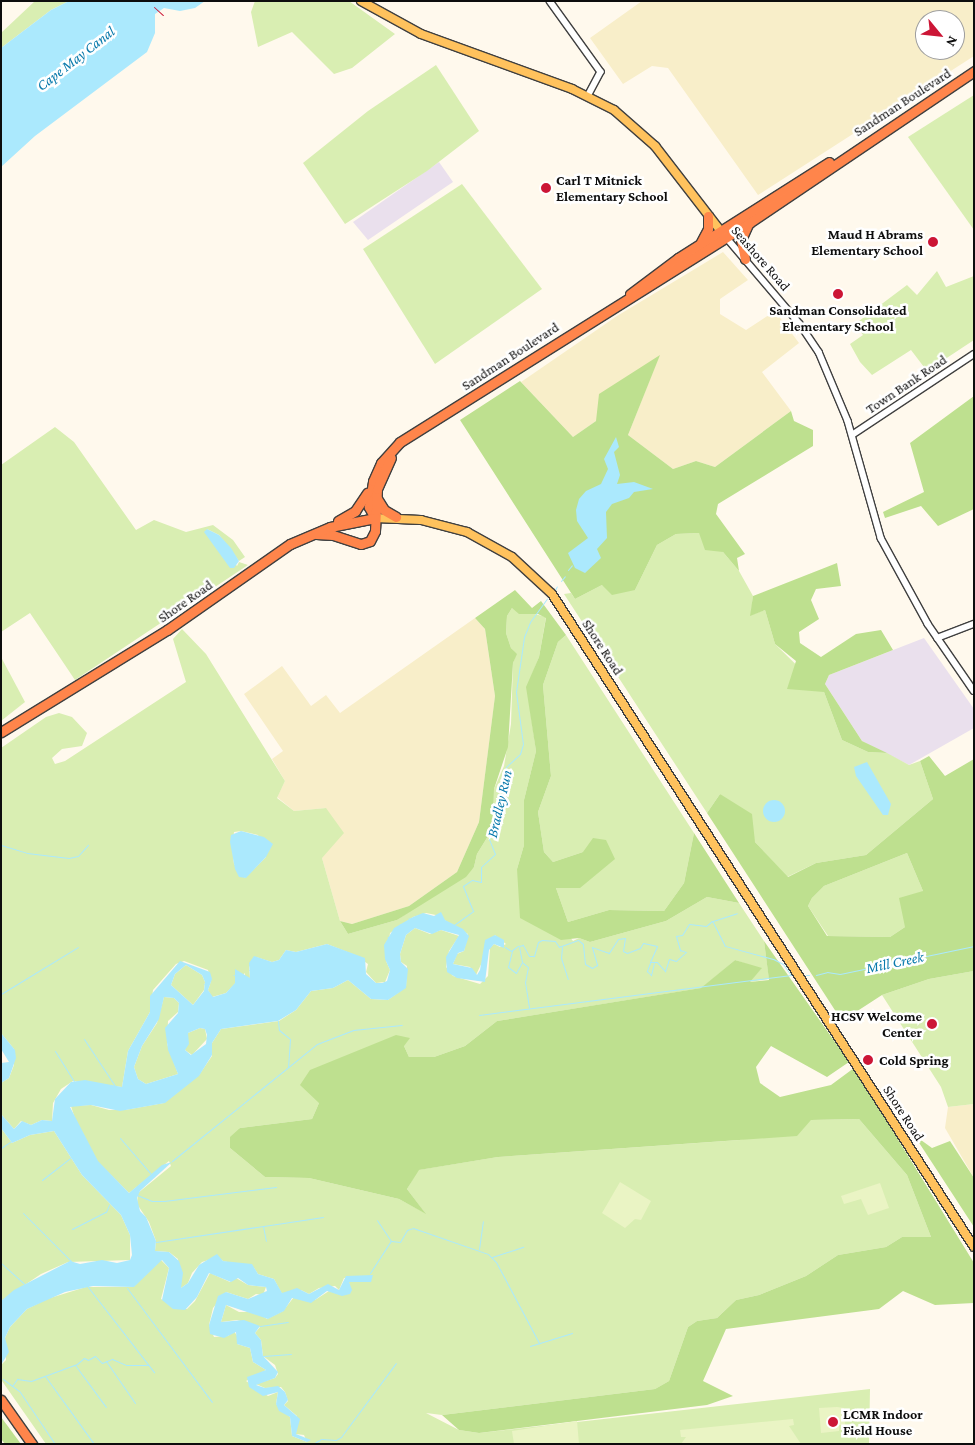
<!DOCTYPE html>
<style>
body{margin:0}
#map{position:relative;width:975px;height:1445px;overflow:hidden;background:#fff9ed;font-family:"Crimson Pro",serif}
div>[style]{position:absolute}
.industrial>*{inset:0;background:#eae0ed}
.farmland>*{inset:0;background:#f8eec9}
.green>*{inset:0;background:#d9eeb2}
.forest>*{inset:0;background:#bee08f}
.pitch>*{inset:0;background:#eaf4c4}
.water>*{inset:0;background:#abe9fd}
.round{border-radius:50%}
.stream>*{height:1px;margin:-0.5px;padding:0 0.5px;transform-origin:0.5px;border-radius:0.5px;background:#abe9fd}
.roads{filter:drop-shadow(1px 0 #404040) drop-shadow(-1px 0 #404040) drop-shadow(0 1px #404040) drop-shadow(0 -1px #404040)}
.minor>*{height:5.5px;margin:-2.75px;padding:0 2.75px;transform-origin:2.75px;border-radius:2.75px;background:#fff}
.major>*{height:8px;margin:-4px;padding:0 4px;transform-origin:4px;border-radius:4px;background:#ffc25d}
.highway>*{height:9px;margin:-4.5px;padding:0 4.5px;transform-origin:4.5px;border-radius:4.5px;background:#ff854b}
.rail>*{height:1px;margin:-0.5px;padding:0 0.5px;transform-origin:0.5px;border-radius:0.5px;background:#cc1636}
.dots>*{width:14px;height:14px;translate:-50% -50%;box-sizing:border-box;border:2px solid #fff;border-radius:50%}
span{translate:-50% -50%;white-space:nowrap;text-align:center;line-height:1.15;-webkit-text-stroke:5px #fff;paint-order:stroke}
.street-label{font-size:14px;color:#0d0d0d}
.poi-label{font-size:14px;color:#0d0d0d;font-weight:700}
.left{translate:0 -50%;text-align:left}
.right{translate:-100% -50%;text-align:right}
.water-label{font-size:15px;color:#097aac;font-style:italic}
.frame{position:absolute;inset:0;border:2px solid #0d0d0d;pointer-events:none}
.north{position:absolute;left:915px;top:10px;width:50px;height:50px;box-sizing:border-box;background:#fff;border:1px solid #9e9e9e;border-radius:50%;rotate:118deg;font-size:14px;font-weight:700;line-height:20px;text-align:center;color:#0d0d0d}
.north::after{content:'';display:block;margin:auto;width:18px;height:22px;background:#cc1636;clip-path:polygon(50% 0,100% 100%,50% 72%,0 100%)}
</style>
<div id="map">
<div class="industrial">
<div style="clip-path:polygon(439px 162px,453px 182px,368px 240px,353px 222px)"></div>
<div style="clip-path:polygon(924px 638px,974px 709px,974px 728px,909px 765px,862px 741px,825px 684px,829px 675px)"></div>
</div>
<div class="farmland">
<div style="clip-path:polygon(evenodd,642px 1px,974px 1px,974px 56px,758px 195px,668px 68px,652px 66px,623px 84px,590px 38px,642px 1px,925px 20px,955px 20px,955px 50px,925px 50px,925px 20px)"></div>
<div style="clip-path:polygon(723px 252px,748px 280px,720px 299px,720px 314px,746px 330px,775px 311px,799px 343px,762px 372px,791px 411px,715px 467px,696px 461px,673px 469px,628px 435px,659px 356px,596px 421px,573px 437px,521px 382px,617px 316px)"></div>
<div style="clip-path:polygon(475px 618px,485px 629px,495px 696px,479px 822px,457px 872px,409px 906px,352px 924px,340px 921px,322px 858px,326px 808px,294px 811px,277px 797px,285px 781px,272px 759px,283px 751px,244px 694px,282px 666px,311px 706px,326px 695px,340px 713px)"></div>
<div style="clip-path:polygon(974px 1104px,974px 1178px,945px 1128px,948px 1107px)"></div>
</div>
<div class="green">
<div style="clip-path:polygon(35px 1px,69px 1px,51px 10px,1px 48px,1px 33px)"></div>
<div style="clip-path:polygon(255px 1px,349px 1px,395px 34px,352px 68px,334px 74px,292px 32px,258px 47px,251px 12px)"></div>
<div style="clip-path:polygon(436px 65px,479px 131px,427px 171px,345px 224px,303px 163px,368px 111px)"></div>
<div style="clip-path:polygon(974px 95px,974px 230px,908px 137px)"></div>
<div style="clip-path:polygon(462px 184px,542px 289px,435px 364px,363px 249px)"></div>
<div style="clip-path:polygon(937px 271px,946px 287px,974px 276px,974px 340px,927px 371px,911px 350px,872px 375px,860px 362px,850px 344px,863px 335px,855px 324px,907px 285px,917px 295px)"></div>
<div style="clip-path:polygon(55px 427px,74px 442px,136px 530px,154px 520px,186px 532px,213px 525px,233px 540px,245px 557px,239px 561px,219px 535px,207px 529px,237px 566px,239px 562px,248px 565px,75px 680px,30px 613px,1px 632px,1px 465px)"></div>
<div style="clip-path:polygon(699px 533px,723px 552px,739px 571px,753px 596px,751px 615px,765px 610px,775px 644px,824px 692px,842px 740px,868px 752px,887px 753px,909px 765px,920px 761px,933px 799px,866px 855px,816px 863px,787px 877px,755px 842px,720px 794px,707px 813px,564px 594px,571px 593px,575px 599px,602px 585px,635px 590px,657px 545px,676px 534px)"></div>
<div style="clip-path:polygon(evenodd,512px 608px,546px 617px,539px 657px,527px 687px,536px 751px,524px 800px,524px 845px,517px 869px,573px 941px,579px 938px,590px 942px,666px 921px,707px 897px,739px 903px,764px 941px,769px 979px,749px 982px,761px 969px,735px 960px,702px 988px,497px 1021px,465px 1046px,434px 1057px,409px 1057px,404px 1046px,319px 1103px,312px 1119px,240px 1128px,230px 1148px,265px 1177px,309px 1178px,399px 1199px,425px 1213px,407px 1189px,418px 1170px,498px 1157px,740px 1140px,811px 1120px,859px 1119px,907px 1175px,931px 1237px,902px 1237px,886px 1247px,838px 1255px,806px 1276px,759px 1295px,736px 1300px,717px 1318px,697px 1321px,688px 1327px,669px 1381px,655px 1389px,442px 1415px,426px 1413px,459px 1430px,479px 1433px,870px 1389px,869px 1444px,46px 1444px,2px 1381px,1px 1365px,6px 1360px,5px 1338px,10px 1327px,27px 1309px,47px 1299px,86px 1287px,133px 1287px,161px 1260px,169px 1268px,161px 1299px,180px 1309px,187px 1309px,195px 1301px,210px 1273px,230px 1282px,236px 1278px,248px 1285px,266px 1287px,263px 1295px,256px 1294px,248px 1299px,226px 1292px,213px 1308px,209px 1325px,214px 1337px,228px 1336px,234px 1331px,239px 1339px,237px 1344px,250px 1348px,253px 1362px,266px 1370px,246px 1381px,268px 1396px,278px 1392px,276px 1404px,290px 1417px,292px 1436px,307px 1442px,304px 1435px,296px 1434px,297px 1416px,284px 1405px,288px 1401px,285px 1392px,281px 1387px,265px 1388px,256px 1384px,275px 1378px,278px 1374px,275px 1365px,263px 1356px,261px 1340px,255px 1333px,260px 1327px,237px 1320px,221px 1322px,226px 1305px,239px 1312px,256px 1312px,267px 1319px,283px 1311px,294px 1297px,315px 1300px,329px 1291px,350px 1294px,349px 1282px,371px 1282px,361px 1276px,344px 1278px,339px 1290px,335px 1286px,319px 1288px,309px 1294px,301px 1290px,282px 1294px,274px 1279px,258px 1274px,254px 1268px,223px 1261px,218px 1257px,202px 1262px,192px 1273px,188px 1283px,181px 1288px,178px 1259px,169px 1252px,155px 1251px,156px 1241px,149px 1222px,137px 1204px,138px 1193px,171px 1166px,169px 1161px,129px 1193px,97px 1161px,77px 1125px,71px 1106px,91px 1105px,109px 1110px,125px 1110px,164px 1103px,199px 1075px,212px 1056px,212px 1043px,221px 1029px,279px 1021px,296px 1010px,311px 991px,333px 988px,348px 980px,371px 999px,388px 1000px,406px 987px,407px 966px,401px 962px,400px 954px,406px 935px,415px 928px,430px 934px,441px 930px,459px 936px,449px 951px,446px 967px,453px 976px,480px 984px,488px 976px,490px 948px,494px 944px,500px 947px,506px 944px,495px 935px,476px 975px,470px 967px,453px 964px,457px 954px,464px 951px,468px 934px,436px 915px,426px 913px,413px 917px,390px 933px,386px 961px,390px 970px,385px 982px,376px 983px,366px 972px,368px 964px,355px 955px,327px 944px,296px 952px,286px 950px,279px 960px,272px 962px,256px 957px,249px 967px,250px 978px,245px 977px,245px 973px,226px 993px,212px 997px,208px 990px,211px 981px,208px 970px,184px 961px,176px 964px,153px 990px,150px 1012px,128px 1051px,122px 1087px,73px 1081px,61px 1089px,53px 1103px,52px 1121px,42px 1120px,31px 1125px,21px 1121px,14px 1129px,1px 1114px,1px 1083px,9px 1078px,14px 1065px,14px 1049px,1px 1033px,1px 748px,46px 717px,59px 713px,72px 717px,87px 733px,82px 746px,62px 749px,52px 758px,55px 764px,65px 761px,186px 682px,173px 639px,182px 629px,206px 654px,285px 781px,277px 798px,294px 811px,326px 808px,344px 833px,322px 858px,340px 921px,348px 934px,397px 920px,474px 867px,477px 854px,493px 828px,494px 789px,504px 766px,511px 724px,513px 663px,516px 654px,511px 648px,506px 633px,507px 616px,512px 608px,241px 831px,258px 835px,266px 857px,245px 878px,234px 864px,232px 847px,234px 832px,241px 831px)"></div>
<div style="clip-path:polygon(566px 635px,694px 833px,684px 883px,664px 911px,609px 910px,568px 922px,556px 888px,583px 852px,553px 862px,544px 852px,538px 812px,551px 776px,543px 685px,558px 642px)"></div>
<div style="clip-path:polygon(1px 657px,25px 702px,1px 721px)"></div>
<div style="clip-path:polygon(907px 853px,923px 891px,905px 927px,890px 937px,828px 936px,808px 906px,812px 898px,824px 886px)"></div>
<div style="clip-path:polygon(186px 965px,202px 975px,205px 982px,204px 990px,193px 1005px,171px 985px,175px 974px)"></div>
<div style="clip-path:polygon(974px 971px,974px 1104px,948px 1107px,941px 1087px,882px 995px,929px 979px)"></div>
<div style="clip-path:polygon(164px 997px,174px 998px,179px 1003px,178px 1012px,168px 1021px,167px 1044px,178px 1074px,146px 1084px,138px 1079px,134px 1067px,142px 1046px,157px 1023px)"></div>
<div style="clip-path:polygon(200px 1028px,205px 1029px,207px 1039px,192px 1055px,185px 1050px,188px 1033px)"></div>
<div style="clip-path:polygon(1px 1128px,12px 1143px,30px 1135px,54px 1131px,82px 1175px,121px 1215px,130px 1235px,130px 1260px,68px 1262px,41px 1274px,1px 1301px)"></div>
</div>
<div class="forest">
<div style="clip-path:polygon(660px 355px,628px 435px,673px 469px,696px 461px,715px 467px,791px 411px,794px 421px,813px 430px,813px 446px,718px 504px,716px 514px,745px 554px,737px 558px,739px 571px,723px 552px,705px 550px,699px 533px,676px 534px,657px 545px,635px 590px,612px 595px,602px 585px,575px 599px,460px 420px,520px 381px,573px 437px,596px 421px,599px 394px)"></div>
<div style="clip-path:polygon(974px 396px,974px 509px,938px 526px,921px 506px,885px 518px,883px 512px,924px 492px,910px 443px)"></div>
<div style="clip-path:polygon(837px 563px,841px 586px,816px 589px,811px 600px,819px 619px,799px 632px,800px 643px,821px 657px,856px 634px,881px 630px,893px 650px,829px 675px,825px 684px,862px 741px,887px 753px,868px 752px,842px 740px,824px 692px,787px 689px,796px 661px,775px 644px,765px 610px,750px 616px,753px 596px)"></div>
<div style="clip-path:polygon(515px 590px,532px 608px,541px 601px,566px 635px,558px 642px,543px 685px,551px 776px,538px 812px,544px 852px,553px 862px,583px 852px,593px 838px,606px 840px,615px 859px,580px 888px,556px 888px,568px 922px,609px 910px,664px 911px,684px 883px,694px 833px,739px 903px,707px 897px,666px 921px,590px 942px,579px 938px,561px 940px,520px 918px,517px 869px,524px 845px,524px 800px,536px 751px,526px 687px,539px 657px,546px 618px,538px 614px,519px 614px,512px 608px,507px 616px,506px 633px,511px 648px,517px 654px,513px 663px,508px 747px,494px 789px,493px 828px,477px 854px,474px 867px,466px 877px,397px 920px,348px 934px,340px 921px,352px 924px,409px 906px,457px 872px,479px 822px,495px 696px,485px 629px,475px 618px)"></div>
<div style="clip-path:polygon(evenodd,929px 756px,945px 776px,974px 759px,974px 971px,929px 979px,882px 995px,842px 1021px,707px 813px,720px 794px,752px 814px,755px 842px,788px 877px,816px 863px,866px 855px,933px 799px,920px 761px,929px 756px,907px 853px,923px 891px,899px 898px,905px 927px,890px 937px,827px 936px,808px 906px,812px 898px,824px 886px,907px 853px)"></div>
<div style="clip-path:polygon(764px 941px,849px 1062px,827px 1077px,771px 1046px,756px 1067px,760px 1083px,780px 1097px,831px 1085px,854px 1068px,974px 1263px,974px 1303px,935px 1305px,903px 1291px,879px 1309px,726px 1329px,703px 1381px,733px 1396px,707px 1405px,479px 1433px,459px 1430px,442px 1415px,655px 1389px,669px 1381px,688px 1327px,697px 1321px,717px 1318px,736px 1300px,759px 1295px,806px 1276px,838px 1255px,886px 1247px,902px 1237px,931px 1237px,907px 1175px,859px 1119px,811px 1120px,797px 1136px,498px 1157px,419px 1170px,407px 1189px,426px 1214px,399px 1199px,309px 1178px,265px 1177px,230px 1148px,230px 1137px,240px 1128px,312px 1119px,319px 1103px,300px 1085px,310px 1070px,396px 1035px,410px 1038px,404px 1046px,409px 1057px,434px 1057px,465px 1046px,497px 1021px,701px 988px,735px 960px,762px 968px,750px 982px,769px 980px)"></div>
<div style="clip-path:polygon(914px 1135px,932px 1148px,950px 1141px,974px 1178px,974px 1227px)"></div>
<div style="clip-path:polygon(1px 1417px,21px 1444px,5px 1444px,1px 1439px)"></div>
</div>
<div class="pitch">
<div style="clip-path:polygon(620px 1182px,651px 1201px,641px 1220px,635px 1219px,625px 1228px,602px 1213px)"></div>
<div style="clip-path:polygon(880px 1183px,889px 1208px,868px 1215px,861px 1199px,844px 1204px,841px 1196px)"></div>
<div style="clip-path:polygon(837px 1407px,844px 1408px,845px 1425px,839px 1425px,839px 1431px,821px 1433px,819px 1408px)"></div>
<div style="clip-path:polygon(793px 1419px,794px 1425px,789px 1426px,801px 1444px,681px 1444px,686px 1437px,681px 1437px,680px 1430px)"></div>
<div style="clip-path:polygon(577px 1421px,579px 1444px,514px 1444px,512px 1431px)"></div>
</div>
<div class="water">
<div style="clip-path:polygon(69px 1px,205px 1px,195px 8px,180px 11px,164px 8px,155px 14px,155px 33px,147px 52px,35px 136px,1px 167px,1px 48px,51px 10px)"></div>
<div style="clip-path:polygon(616px 437px,619px 447px,614px 452px,620px 475px,617px 484px,634px 482px,653px 489px,634px 492px,629px 498px,612px 504px,606px 512px,607px 538px,597px 549px,601px 558px,585px 573px,575px 568px,568px 553px,588px 538px,577px 521px,576px 510px,579px 499px,586px 491px,601px 484px,608px 469px,604px 459px)"></div>
<div style="clip-path:polygon(207px 529px,219px 535px,231px 548px,239px 561px,234px 568px,230px 568px,204px 532px)"></div>
<div style="clip-path:polygon(867px 762px,891px 804px,888px 815px,883px 815px,856px 776px,854px 767px)"></div>
<div class="round" style="left:763px;top:800px;width:22px;height:22px"></div>
<div style="clip-path:polygon(241px 831px,264px 837px,273px 844px,266px 857px,246px 878px,239px 877px,235px 869px,230px 842px,231px 835px)"></div>
<div style="clip-path:polygon(evenodd,441px 912px,445px 920px,463px 929px,469px 936px,464px 951px,458px 953px,453px 964px,472px 968px,477px 975px,480px 970px,485px 940px,495px 935px,504px 940px,504px 948px,494px 944px,489px 950px,485px 982px,457px 978px,447px 972px,446px 957px,459px 935px,441px 930px,432px 934px,415px 928px,406px 935px,400px 954px,401px 962px,408px 969px,406px 988px,388px 1000px,371px 999px,348px 980px,333px 988px,311px 991px,296px 1010px,278px 1021px,221px 1029px,212px 1043px,212px 1055px,199px 1076px,165px 1103px,120px 1111px,91px 1105px,70px 1107px,98px 1161px,129px 1193px,162px 1165px,172px 1162px,140px 1191px,137px 1198px,140px 1211px,146px 1217px,156px 1241px,155px 1251px,169px 1252px,179px 1261px,183px 1273px,181px 1288px,188px 1283px,199px 1265px,217px 1254px,223px 1261px,252px 1264px,258px 1274px,274px 1279px,282px 1293px,297px 1288px,309px 1294px,328px 1284px,339px 1290px,346px 1276px,373px 1275px,371px 1282px,349px 1282px,352px 1290px,350px 1294px,342px 1296px,327px 1291px,311px 1303px,292px 1298px,284px 1311px,268px 1319px,226px 1305px,221px 1322px,244px 1320px,260px 1326px,255px 1333px,261px 1340px,263px 1356px,278px 1372px,275px 1378px,256px 1385px,265px 1388px,278px 1386px,285px 1392px,288px 1400px,284px 1405px,300px 1419px,296px 1434px,311px 1440px,307px 1442px,292px 1436px,290px 1417px,279px 1411px,276px 1404px,278px 1392px,263px 1396px,249px 1387px,247px 1377px,266px 1370px,253px 1362px,250px 1348px,237px 1344px,236px 1332px,224px 1338px,210px 1334px,209px 1325px,218px 1296px,226px 1292px,248px 1299px,267px 1291px,266px 1287px,248px 1285px,238px 1278px,231px 1282px,209px 1273px,197px 1297px,185px 1310px,173px 1309px,162px 1300px,169px 1268px,162px 1260px,134px 1287px,93px 1286px,65px 1292px,27px 1309px,10px 1327px,5px 1338px,9px 1352px,1px 1365px,1px 1301px,14px 1290px,70px 1261px,80px 1264px,102px 1260px,117px 1263px,130px 1260px,132px 1255px,130px 1235px,121px 1215px,82px 1175px,54px 1131px,30px 1135px,12px 1143px,1px 1128px,1px 1114px,14px 1129px,22px 1121px,31px 1125px,42px 1120px,52px 1121px,55px 1099px,71px 1082px,85px 1080px,122px 1087px,128px 1051px,150px 1012px,150px 996px,180px 961px,210px 972px,212px 979px,208px 990px,213px 997px,226px 993px,235px 983px,235px 969px,250px 978px,249px 963px,254px 956px,272px 962px,279px 960px,286px 950px,296px 952px,327px 944px,365px 958px,366px 974px,376px 983px,382px 983px,387px 981px,390px 970px,385px 959px,384px 945px,394px 928px,413px 917px,423px 913px,434px 916px,441px 912px,186px 965px,202px 975px,205px 982px,204px 991px,193px 1005px,171px 985px,175px 974px,186px 965px,441px 912px,164px 997px,174px 998px,179px 1003px,178px 1013px,165px 1028px,168px 1050px,178px 1074px,146px 1084px,138px 1079px,134px 1067px,142px 1046px,159px 1019px,164px 997px,441px 912px,200px 1028px,205px 1029px,207px 1035px,206px 1044px,191px 1055px,185px 1050px,189px 1044px,188px 1033px,200px 1028px)"></div>
<div style="clip-path:polygon(1px 1033px,15px 1050px,16px 1058px,9px 1078px,1px 1083px,1px 1063px,9px 1062px,1px 1049px)"></div>
</div>
<div class="stream">
<div style="left:568px;top:570px;width:6px;rotate:-51deg"></div>
<div style="left:561px;top:581px;width:6px;rotate:-51deg"></div>
<div style="left:555px;top:590px;width:4px;rotate:-63deg"></div>
<div style="left:1px;top:845px;width:27px;rotate:17deg"></div>
<div style="left:27px;top:853px;width:42px;rotate:6.8deg"></div>
<div style="left:69px;top:858px;width:9px;rotate:-13deg"></div>
<div style="left:78px;top:856px;width:15px;rotate:-48deg"></div>
<div style="left:713px;top:921px;width:25px;rotate:-18deg"></div>
<div style="left:454px;top:925px;width:24px;rotate:-36deg"></div>
<div style="left:473px;top:911px;width:27px;rotate:-112deg"></div>
<div style="left:463px;top:886px;width:11px;rotate:-34deg"></div>
<div style="left:472px;top:880px;width:9px;rotate:13deg"></div>
<div style="left:481px;top:882px;width:15px;rotate:-90deg"></div>
<div style="left:481px;top:867px;width:19px;rotate:-43deg"></div>
<div style="left:495px;top:854px;width:16px;rotate:-112deg"></div>
<div style="left:489px;top:839px;width:26px;rotate:-65deg"></div>
<div style="left:500px;top:815px;width:48px;rotate:-82.9deg"></div>
<div style="left:506px;top:767px;width:19px;rotate:-43deg"></div>
<div style="left:520px;top:754px;width:10px;rotate:-73deg"></div>
<div style="left:523px;top:744px;width:52px;rotate:-97.7deg"></div>
<div style="left:516px;top:692px;width:56px;rotate:-81.7deg"></div>
<div style="left:524px;top:637px;width:16px;rotate:-68deg"></div>
<div style="left:530px;top:622px;width:29px;rotate:-54deg"></div>
<div style="left:505px;top:947px;width:7px;rotate:34deg"></div>
<div style="left:511px;top:951px;width:9px;rotate:-36deg"></div>
<div style="left:562px;top:947px;width:11px;rotate:95deg"></div>
<div style="left:561px;top:958px;width:22px;rotate:72deg"></div>
<div style="left:512px;top:951px;width:16px;rotate:104deg"></div>
<div style="left:508px;top:967px;width:10px;rotate:37deg"></div>
<div style="left:516px;top:973px;width:13px;rotate:-61deg"></div>
<div style="left:522px;top:962px;width:15px;rotate:-101deg"></div>
<div style="left:523px;top:963px;width:6px;rotate:39deg"></div>
<div style="left:528px;top:967px;width:15px;rotate:101deg"></div>
<div style="left:525px;top:982px;width:26px;rotate:81deg"></div>
<div style="left:650px;top:963px;width:9px;rotate:111deg"></div>
<div style="left:647px;top:971px;width:6px;rotate:45deg"></div>
<div style="left:651px;top:975px;width:12px;rotate:-76deg"></div>
<div style="left:806px;top:975px;width:3px"></div>
<div style="left:816px;top:975px;width:11px;rotate:-15deg"></div>
<div style="left:827px;top:972px;width:13px;rotate:9deg"></div>
<div style="left:840px;top:974px;width:137px;rotate:-11.8deg"></div>
<div style="left:1px;top:994px;width:90px;rotate:-31.4deg"></div>
<div style="left:479px;top:1015px;width:315px;rotate:-7.3deg"></div>
<div style="left:791px;top:975px;width:14px;rotate:-126deg"></div>
<div style="left:783px;top:964px;width:11px;rotate:-153deg"></div>
<div style="left:773px;top:959px;width:50px;rotate:-164.8deg"></div>
<div style="left:725px;top:946px;width:28px;rotate:-117deg"></div>
<div style="left:712px;top:921px;width:8px;rotate:140deg"></div>
<div style="left:706px;top:926px;width:17px;rotate:-173deg"></div>
<div style="left:689px;top:924px;width:13px;rotate:122deg"></div>
<div style="left:682px;top:935px;width:6px;rotate:171deg"></div>
<div style="left:676px;top:936px;width:15px;rotate:74deg"></div>
<div style="left:680px;top:950px;width:6px;rotate:18deg"></div>
<div style="left:686px;top:952px;width:13px;rotate:138deg"></div>
<div style="left:676px;top:961px;width:7px;rotate:-164deg"></div>
<div style="left:669px;top:959px;width:13px;rotate:108deg"></div>
<div style="left:665px;top:971px;width:12px;rotate:-132deg"></div>
<div style="left:657px;top:962px;width:7px;rotate:180deg"></div>
<div style="left:650px;top:962px;width:17px;rotate:-66deg"></div>
<div style="left:657px;top:946px;width:14px;rotate:-168deg"></div>
<div style="left:643px;top:943px;width:6px;rotate:121deg"></div>
<div style="left:640px;top:948px;width:14px;rotate:159deg"></div>
<div style="left:627px;top:953px;width:4px;rotate:-153deg"></div>
<div style="left:623px;top:951px;width:13px;rotate:-81deg"></div>
<div style="left:625px;top:938px;width:7px;rotate:172deg"></div>
<div style="left:618px;top:939px;width:17px;rotate:123deg"></div>
<div style="left:609px;top:953px;width:18px;rotate:-161deg"></div>
<div style="left:592px;top:947px;width:19px;rotate:74deg"></div>
<div style="left:597px;top:965px;width:6px;rotate:149deg"></div>
<div style="left:592px;top:968px;width:8px;rotate:-150deg"></div>
<div style="left:585px;top:964px;width:20px;rotate:-96deg"></div>
<div style="left:583px;top:944px;width:6px;rotate:-141deg"></div>
<div style="left:578px;top:940px;width:20px;rotate:160deg"></div>
<div style="left:559px;top:947px;width:7px;rotate:-124deg"></div>
<div style="left:555px;top:941px;width:13px;rotate:-176deg"></div>
<div style="left:542px;top:940px;width:4px;rotate:153deg"></div>
<div style="left:538px;top:942px;width:15px;rotate:106deg"></div>
<div style="left:534px;top:956px;width:5px;rotate:180deg"></div>
<div style="left:529px;top:956px;width:13px;rotate:-119deg"></div>
<div style="left:523px;top:945px;width:4px;rotate:166deg"></div>
<div style="left:278px;top:1021px;width:9px;rotate:84deg"></div>
<div style="left:279px;top:1030px;width:14px;rotate:39deg"></div>
<div style="left:290px;top:1039px;width:28px;rotate:94deg"></div>
<div style="left:84px;top:1039px;width:60px;rotate:56.6deg"></div>
<div style="left:55px;top:1051px;width:36px;rotate:58deg"></div>
<div style="left:120px;top:1138px;width:48px;rotate:49.3deg"></div>
<div style="left:1px;top:1148px;width:11px;rotate:-34deg"></div>
<div style="left:172px;top:1161px;width:186px;rotate:-38.9deg"></div>
<div style="left:317px;top:1044px;width:39px;rotate:-21deg"></div>
<div style="left:353px;top:1030px;width:49px;rotate:-5.8deg"></div>
<div style="left:42px;top:1180px;width:36px;rotate:-38deg"></div>
<div style="left:137px;top:1195px;width:16px;rotate:22deg"></div>
<div style="left:152px;top:1201px;width:12px"></div>
<div style="left:164px;top:1201px;width:113px;rotate:-7.1deg"></div>
<div style="left:23px;top:1213px;width:68px;rotate:45deg"></div>
<div style="left:263px;top:1226px;width:15px;rotate:79deg"></div>
<div style="left:72px;top:1229px;width:38px;rotate:-27deg"></div>
<div style="left:106px;top:1212px;width:8px;rotate:-67deg"></div>
<div style="left:391px;top:1241px;width:9px;rotate:6deg"></div>
<div style="left:400px;top:1242px;width:14px;rotate:-60deg"></div>
<div style="left:407px;top:1230px;width:6px;rotate:-18deg"></div>
<div style="left:413px;top:1228px;width:79px;rotate:19.1deg"></div>
<div style="left:488px;top:1254px;width:11px;rotate:45deg"></div>
<div style="left:496px;top:1262px;width:92px;rotate:62deg"></div>
<div style="left:156px;top:1242px;width:169px;rotate:-8.5deg"></div>
<div style="left:479px;top:1249px;width:28px;rotate:-82deg"></div>
<div style="left:492px;top:1257px;width:33px;rotate:-18deg"></div>
<div style="left:1px;top:1263px;width:31px;rotate:42deg"></div>
<div style="left:370px;top:1273px;width:38px;rotate:-57deg"></div>
<div style="left:391px;top:1241px;width:25px;rotate:-124deg"></div>
<div style="left:88px;top:1287px;width:108px;rotate:52.2deg"></div>
<div style="left:127px;top:1288px;width:142px;rotate:53.3deg"></div>
<div style="left:260px;top:1326px;width:28px;rotate:-8deg"></div>
<div style="left:530px;top:1346px;width:44px;rotate:-17.2deg"></div>
<div style="left:263px;top:1356px;width:28px;rotate:-4deg"></div>
<div style="left:106px;top:1361px;width:51px;rotate:55.4deg"></div>
<div style="left:75px;top:1365px;width:52px;rotate:53.6deg"></div>
<div style="left:45px;top:1376px;width:84px;rotate:54.2deg"></div>
<div style="left:3px;top:1379px;width:21px;rotate:37deg"></div>
<div style="left:20px;top:1392px;width:63px;rotate:56.1deg"></div>
<div style="left:12px;top:1386px;width:9px;rotate:-54deg"></div>
<div style="left:17px;top:1379px;width:14px;rotate:8deg"></div>
<div style="left:31px;top:1381px;width:49px;rotate:-20.3deg"></div>
<div style="left:77px;top:1364px;width:9px;rotate:-41deg"></div>
<div style="left:84px;top:1358px;width:4px;rotate:27deg"></div>
<div style="left:88px;top:1360px;width:8px;rotate:-30deg"></div>
<div style="left:95px;top:1356px;width:10px;rotate:45deg"></div>
<div style="left:102px;top:1363px;width:11px;rotate:-22deg"></div>
<div style="left:112px;top:1359px;width:15px;rotate:23deg"></div>
<div style="left:126px;top:1365px;width:22px"></div>
<div style="left:313px;top:1444px;width:9px;rotate:-32deg"></div>
<div style="left:321px;top:1439px;width:15px;rotate:4deg"></div>
<div style="left:336px;top:1440px;width:6px;rotate:-31deg"></div>
<div style="left:341px;top:1437px;width:92px;rotate:-53.4deg"></div>
</div>
<div class="roads">
<div class="minor">
<div style="left:550px;top:1px;width:87px;rotate:54.3deg"></div>
<div style="left:601px;top:72px;width:27px;rotate:118deg"></div>
<div style="left:726px;top:237px;width:114px;rotate:49.6deg"></div>
<div style="left:800px;top:324px;width:34px;rotate:56deg"></div>
<div style="left:819px;top:352px;width:75px;rotate:67.2deg"></div>
<div style="left:848px;top:421px;width:122px;rotate:74.2deg"></div>
<div style="left:881px;top:538px;width:98px;rotate:61.3deg"></div>
<div style="left:928px;top:624px;width:81px;rotate:55.5deg"></div>
<div style="left:852px;top:435px;width:146px;rotate:-33.6deg"></div>
<div style="left:937px;top:638px;width:40px;rotate:-21deg"></div>
</div>
<div class="major">
<div style="left:361px;top:1px;width:68px;rotate:28.8deg"></div>
<div style="left:421px;top:34px;width:161px;rotate:20deg"></div>
<div style="left:572px;top:89px;width:47px;rotate:26.6deg"></div>
<div style="left:614px;top:110px;width:55px;rotate:41.3deg"></div>
<div style="left:655px;top:146px;width:111px;rotate:52.3deg"></div>
<div style="left:375px;top:518px;width:46px;rotate:2.5deg"></div>
<div style="left:421px;top:520px;width:48px;rotate:14.6deg"></div>
<div style="left:467px;top:532px;width:51px;rotate:29.1deg"></div>
<div style="left:512px;top:557px;width:54px;rotate:42.8deg"></div>
<div style="left:552px;top:594px;width:777px;rotate:57.13deg"></div>
</div>
<div class="highway">
<div style="left:701px;top:242px;width:15px;rotate:-62deg"></div>
<div style="left:708px;top:229px;width:13px;rotate:-90deg"></div>
<div style="left:745px;top:259px;width:19px;rotate:-102deg"></div>
<div style="left:741px;top:240px;width:17px;rotate:-66deg"></div>
<div style="left:630px;top:294px;width:60px;rotate:-36.9deg"></div>
<div style="left:678px;top:258px;width:179px;rotate:-32.4deg"></div>
<div style="left:376px;top:497px;width:15px;rotate:58deg"></div>
<div style="left:384px;top:510px;width:14px;rotate:30deg"></div>
<div style="left:375px;top:518px;width:13px;rotate:-119deg"></div>
<div style="left:369px;top:507px;width:26px;rotate:-81deg"></div>
<div style="left:373px;top:481px;width:20px;rotate:-66deg"></div>
<div style="left:381px;top:463px;width:28px;rotate:-48deg"></div>
<div style="left:400px;top:442px;width:412px;rotate:-32.1deg"></div>
<div style="left:749px;top:223px;width:272px;rotate:-34deg"></div>
<div style="left:338px;top:521px;width:20px;rotate:-30deg"></div>
<div style="left:355px;top:511px;width:22px;rotate:-56deg"></div>
<div style="left:316px;top:534px;width:17px;rotate:3deg"></div>
<div style="left:333px;top:535px;width:29px;rotate:18deg"></div>
<div style="left:361px;top:544px;width:9px;rotate:-18deg"></div>
<div style="left:370px;top:541px;width:11px;rotate:-63deg"></div>
<div style="left:375px;top:531px;width:42px;rotate:-87.3deg"></div>
<div style="left:377px;top:489px;width:34px;rotate:-66deg"></div>
<div style="left:1px;top:732px;width:195px;rotate:-31.6deg"></div>
<div style="left:167px;top:630px;width:150px;rotate:-35deg"></div>
<div style="left:290px;top:544px;width:43px;rotate:-23deg"></div>
<div style="left:330px;top:527px;width:46px;rotate:-11.3deg"></div>
<div style="left:1px;top:1400px;width:54px;rotate:54.8deg"></div>
</div>
</div>
<div class="rail">
<div style="left:154px;top:7px;width:12px;rotate:42deg"></div>
</div>
<div class="dots">
<div style="left:546px;top:188px;background:#cc1636"></div>
<div style="left:933px;top:242px;background:#cc1636"></div>
<div style="left:838px;top:294px;background:#cc1636"></div>
<div style="left:932px;top:1024px;background:#cc1636"></div>
<div style="left:868px;top:1060px;background:#cc1636"></div>
<div style="left:833px;top:1422px;background:#cc1636"></div>
</div>
<div class="street-label">
<span style="left:902px;top:102px;rotate:-33deg">Sandman Boulevard</span>
<span style="left:761px;top:258px;rotate:49deg">Seashore Road</span>
<span style="left:510px;top:356px;rotate:-33deg">Sandman Boulevard</span>
<span style="left:906px;top:384px;rotate:-34deg">Town Bank Road</span>
<span style="left:185px;top:601px;rotate:-35deg">Shore Road</span>
<span style="left:603px;top:647px;rotate:57deg">Shore Road</span>
<span style="left:904px;top:1113px;rotate:57deg">Shore Road</span>
</div>
<div class="poi-label">
<span class="left" style="left:556px;top:188px">Carl T Mitnick<br>Elementary School</span>
<span class="right" style="left:923px;top:242px">Maud H Abrams<br>Elementary School</span>
<span style="left:838px;top:318px">Sandman Consolidated<br>Elementary School</span>
<span class="right" style="left:922px;top:1024px">HCSV Welcome<br>Center</span>
<span class="left" style="left:879px;top:1060px">Cold Spring</span>
<span class="left" style="left:843px;top:1422px">LCMR Indoor<br>Field House</span>
</div>
<div class="water-label">
<span style="left:76px;top:59px;rotate:-38deg">Cape May Canal</span>
<span style="left:500px;top:804px;rotate:-77deg">Bradley Run</span>
<span style="left:895px;top:963px;rotate:-12deg">Mill Creek</span>
</div>
<div class="frame"></div>
<div class="north">N</div>
</div>
